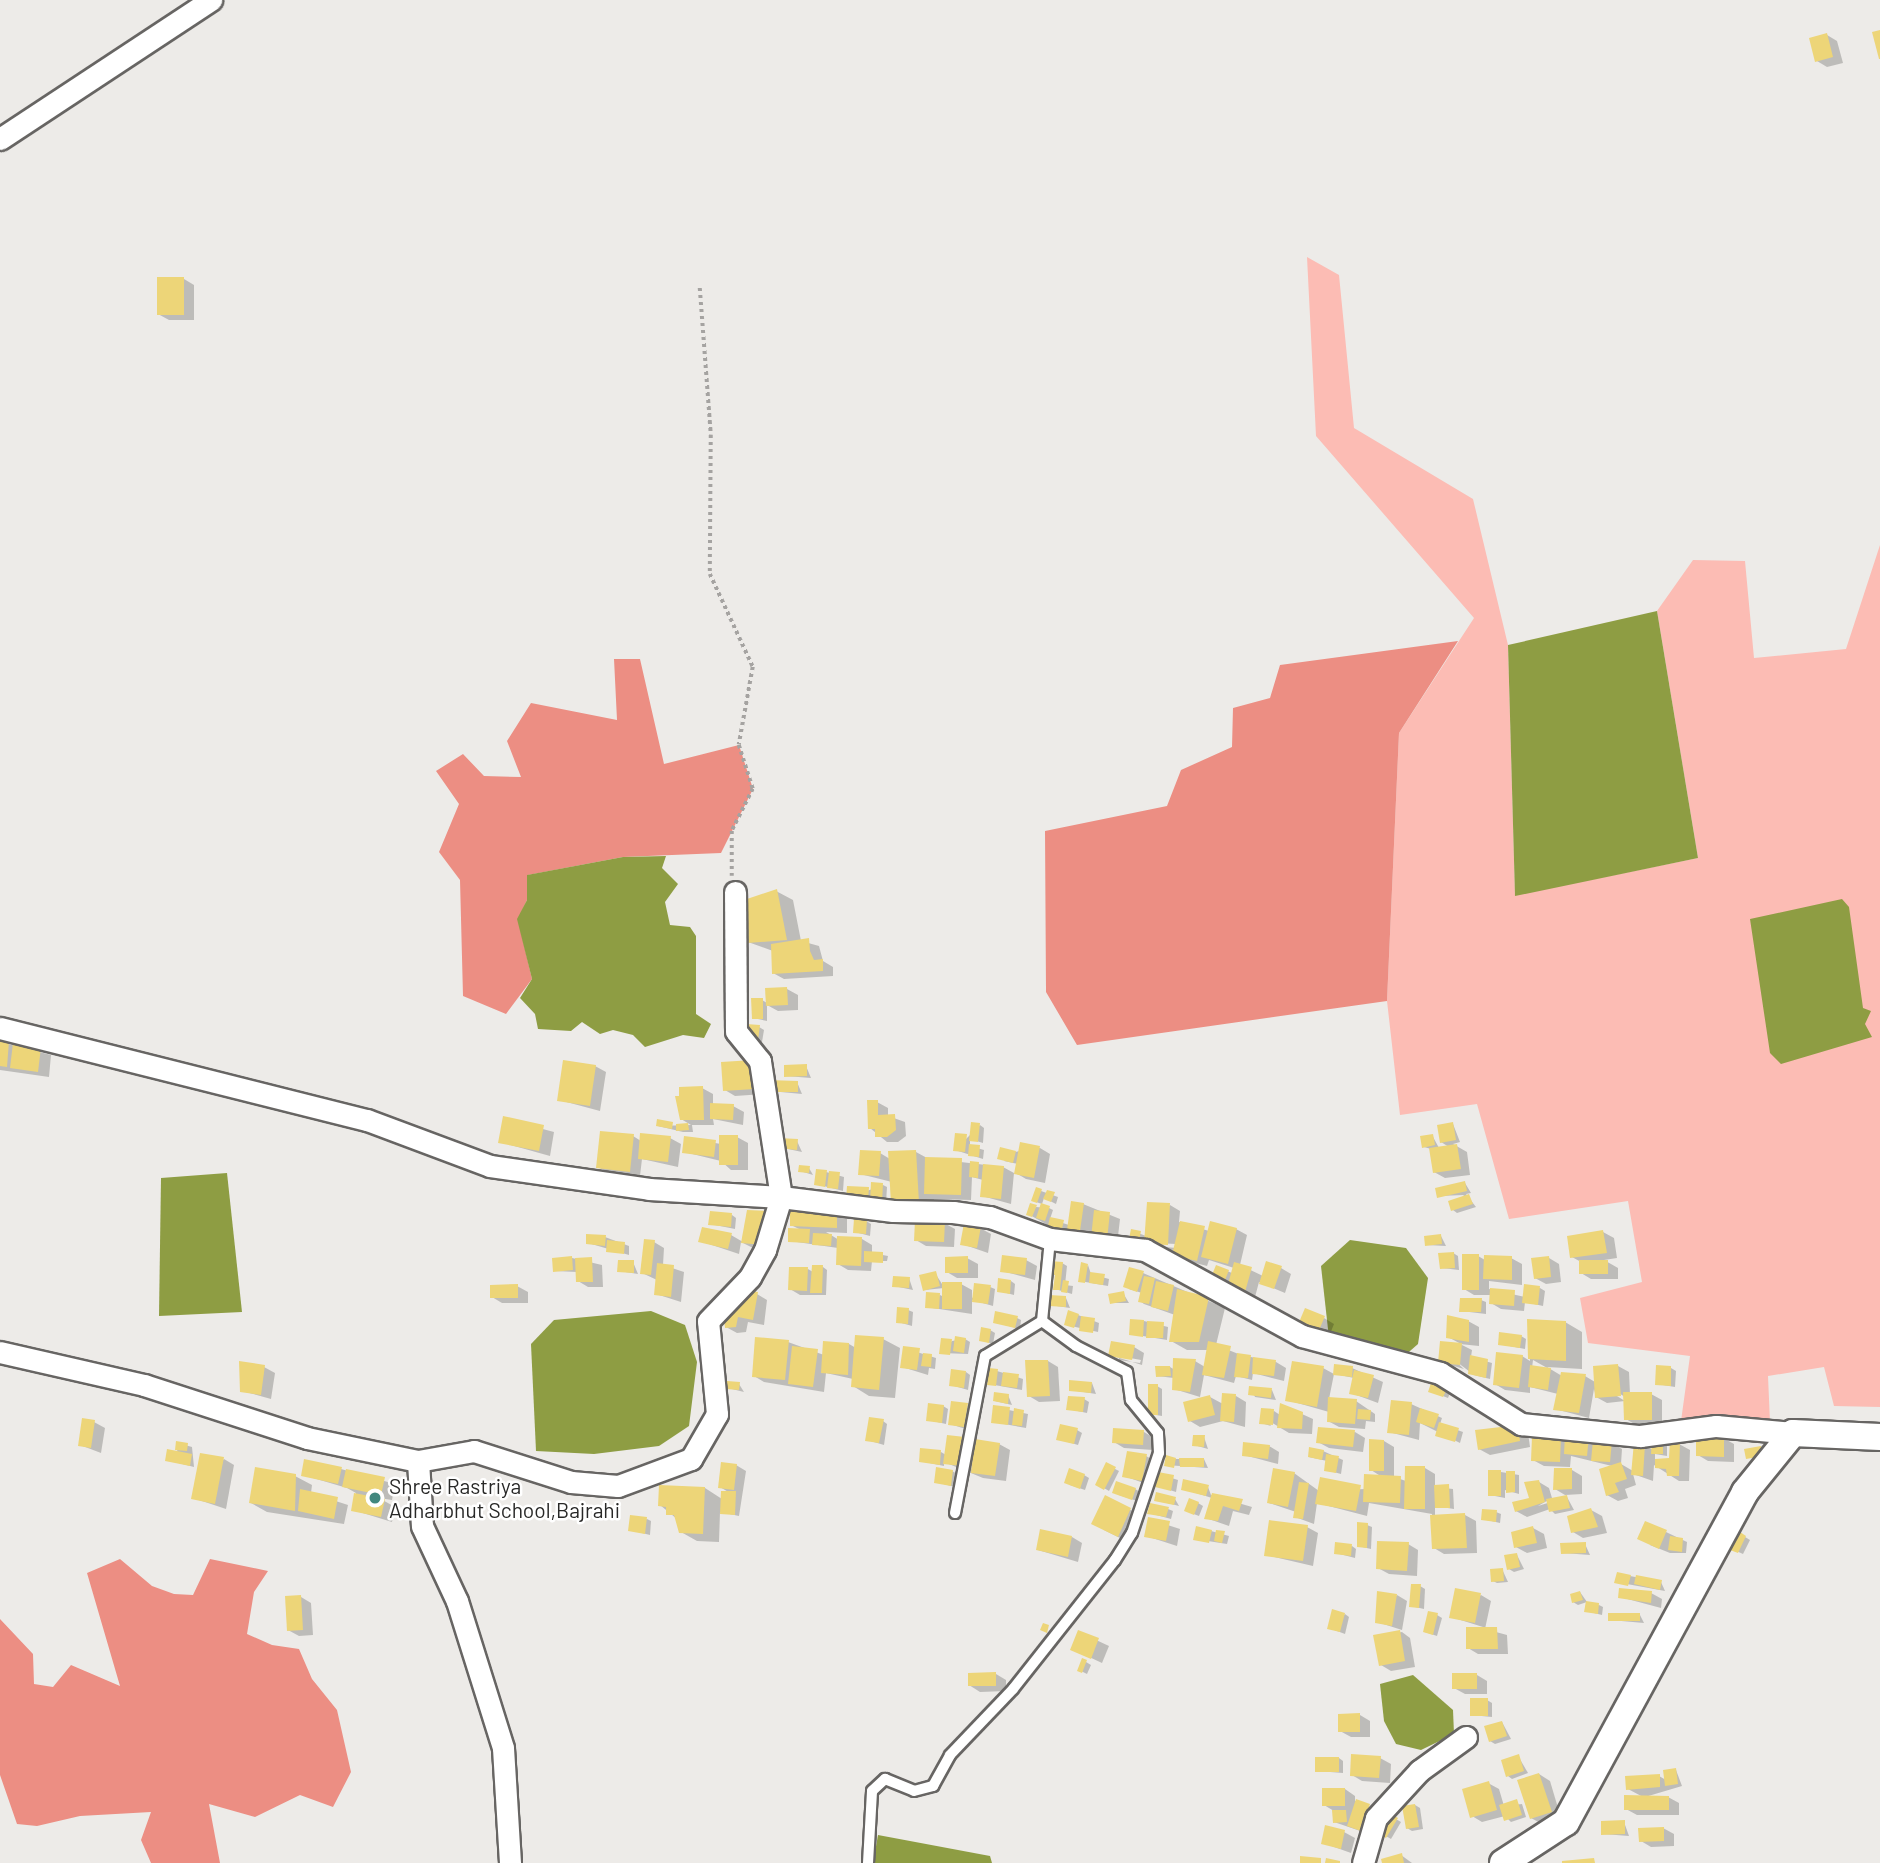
<!DOCTYPE html>
<style>
body{margin:0}
#map{position:relative;width:1880px;height:1863px;overflow:hidden;background:#edebe8;font-family:Barlow,sans-serif}
div>[style]{position:absolute}
.green>*{inset:0;background:#fcbcb4}
.forest>*{inset:0;background:#ec8e83}
.water>*{inset:0;background:#8e9d43}
.shadow>*{inset:0;background:#0003}
.building>*{inset:0;background:#edd578}
.path>*{height:3.5px;margin-top:-1.75px;transform-origin:0;background:repeating-linear-gradient(90deg,#a5a3a1 0 3.5px,transparent 0 7px)}
.roads{filter:drop-shadow(2px 0 #676563) drop-shadow(-2px 0 #676563) drop-shadow(0 2px #676563) drop-shadow(0 -2px #676563)}
.service>*{height:10px;margin:-5px;padding:0 5px;transform-origin:5px;border-radius:5px;background:#fff}
.minor>*{height:21px;margin:-10.5px;padding:0 10.5px;transform-origin:10.5px;border-radius:10.5px;background:#fff}
.tertiary>*{height:26px;margin:-13px;padding:0 13px;transform-origin:13px;border-radius:13px;background:#fff}
.dots>*{width:19px;height:19px;translate:-50% -50%;box-sizing:border-box;border:4px solid #fff;border-radius:50%}
span{translate:-50% -50%;white-space:nowrap;text-align:center;line-height:1.15;-webkit-text-stroke:5px #fff;paint-order:stroke}
.poi-label{font-size:21px;color:#282827}
.left{translate:0 -50%;text-align:left}
</style>
<div id="map">
<div class="green">
<div style="clip-path:polygon(1307px 257px,1339px 275px,1354px 428px,1473px 499px,1508px 645px,1515px 895px,1698px 858px,1657px 611px,1693px 560px,1745px 561px,1754px 658px,1846px 649px,1880px 545px,1880px 1407px,1834px 1406px,1824px 1367px,1768px 1376px,1770px 1422px,1681px 1421px,1690px 1356px,1588px 1343px,1580px 1298px,1642px 1282px,1628px 1201px,1509px 1219px,1477px 1104px,1400px 1115px,1387px 1001px,1399px 733px,1474px 618px,1316px 436px)"></div>
</div>
<div class="forest">
<div style="clip-path:polygon(1458px 641px,1399px 733px,1387px 1001px,1077px 1045px,1046px 992px,1045px 831px,1167px 806px,1181px 770px,1232px 747px,1233px 708px,1270px 698px,1280px 665px)"></div>
<div style="clip-path:polygon(614px 659px,640px 659px,664px 764px,739px 745px,753px 789px,721px 853px,623px 857px,528px 875px,527px 900px,518px 919px,532px 979px,506px 1014px,463px 996px,460px 880px,439px 852px,459px 804px,436px 771px,463px 754px,484px 776px,521px 777px,507px 741px,531px 703px,617px 720px)"></div>
<div style="clip-path:polygon(120px 1559px,152px 1586px,174px 1594px,193px 1595px,210px 1559px,268px 1571px,254px 1592px,247px 1634px,272px 1645px,299px 1649px,312px 1679px,337px 1710px,351px 1772px,333px 1807px,300px 1795px,255px 1817px,209px 1804px,220px 1863px,151px 1863px,141px 1840px,151px 1812px,80px 1816px,37px 1826px,17px 1824px,0 1775px,0 1619px,33px 1654px,34px 1684px,53px 1687px,71px 1665px,120px 1686px,87px 1573px)"></div>
</div>
<div class="water">
<div style="clip-path:polygon(1657px 611px,1698px 858px,1515px 896px,1508px 645px)"></div>
<div style="clip-path:polygon(666px 856px,662px 868px,678px 884px,665px 902px,670px 925px,690px 927px,696px 936px,696px 1014px,711px 1024px,704px 1038px,683px 1035px,645px 1047px,633px 1035px,613px 1030px,600px 1034px,582px 1022px,571px 1031px,538px 1029px,535px 1014px,520px 998px,532px 979px,517px 919px,527px 900px,527px 875px,623px 857px)"></div>
<div style="clip-path:polygon(1842px 899px,1849px 907px,1863px 1008px,1871px 1011px,1865px 1024px,1872px 1037px,1781px 1064px,1770px 1053px,1750px 919px)"></div>
<div style="clip-path:polygon(227px 1173px,242px 1312px,159px 1316px,161px 1178px)"></div>
<div style="clip-path:polygon(1350px 1240px,1406px 1248px,1428px 1278px,1418px 1344px,1402px 1358px,1329px 1338px,1321px 1266px)"></div>
<div style="clip-path:polygon(651px 1311px,685px 1325px,697px 1362px,689px 1426px,659px 1446px,594px 1454px,536px 1451px,531px 1344px,554px 1320px)"></div>
<div style="clip-path:polygon(1413px 1675px,1453px 1710px,1454px 1734px,1421px 1750px,1396px 1744px,1384px 1721px,1380px 1684px)"></div>
<div style="clip-path:polygon(878px 1835px,990px 1856px,992px 1863px,873px 1863px)"></div>
</div>
<div class="shadow">
<div style="clip-path:polygon(1827px 35px,1837px 41px,1843px 63px,1827px 67px,1817px 61px)"></div>
<div style="clip-path:polygon(184px 279px,194px 285px,194px 320px,169px 320px,158px 314px)"></div>
<div style="clip-path:polygon(776px 891px,793px 900px,801px 941px,819px 946px,823px 961px,833px 967px,833px 976px,784px 979px,773px 973px,773px 951px,748px 942px)"></div>
<div style="clip-path:polygon(787px 989px,798px 995px,798px 1010px,778px 1011px,767px 1005px,767px 1021px,753px 1018px,762px 1000px,767px 1003px)"></div>
<div style="clip-path:polygon(759px 1027px,764px 1030px,762px 1042px,752px 1041px)"></div>
<div style="clip-path:polygon(0 1042px,51px 1055px,49px 1077px,0 1070px)"></div>
<div style="clip-path:polygon(752px 1062px,765px 1094px,735px 1096px,725px 1090px)"></div>
<div style="clip-path:polygon(595px 1066px,606px 1072px,600px 1111px,559px 1100px)"></div>
<div style="clip-path:polygon(806px 1066px,811px 1078px,786px 1076px)"></div>
<div style="clip-path:polygon(797px 1082px,802px 1094px,770px 1091px)"></div>
<div style="clip-path:polygon(702px 1088px,713px 1094px,713px 1105px,733px 1106px,744px 1112px,743px 1125px,713px 1119px,714px 1125px,692px 1125px,693px 1132px,683px 1132px,658px 1126px,691px 1125px,681px 1119px)"></div>
<div style="clip-path:polygon(877px 1102px,888px 1108px,888px 1116px,905px 1122px,906px 1136px,898px 1142px,887px 1142px,870px 1128px)"></div>
<div style="clip-path:polygon(505px 1119px,554px 1132px,550px 1156px,500px 1142px)"></div>
<div style="clip-path:polygon(1453px 1124px,1460px 1142px,1453px 1144px,1467px 1152px,1470px 1175px,1445px 1178px,1434px 1172px,1431px 1149px,1424px 1147px,1432px 1135px,1439px 1148px,1449px 1147px,1441px 1142px)"></div>
<div style="clip-path:polygon(980px 1125px,984px 1128px,983px 1143px,970px 1139px,970px 1146px,984px 1150px,983px 1159px,955px 1150px)"></div>
<div style="clip-path:polygon(633px 1136px,641px 1141px,670px 1138px,681px 1144px,678px 1167px,642px 1159px,640px 1176px,609px 1173px,598px 1167px)"></div>
<div style="clip-path:polygon(737px 1137px,748px 1143px,748px 1170px,731px 1170px,721px 1161px,684px 1152px,686px 1138px,721px 1144px)"></div>
<div style="clip-path:polygon(797px 1141px,802px 1152px,779px 1147px)"></div>
<div style="clip-path:polygon(1040px 1148px,1050px 1154px,1045px 1183px,1026px 1179px,1016px 1173px,1018px 1164px,1004px 1161px,1015px 1152px)"></div>
<div style="clip-path:polygon(916px 1152px,927px 1158px,1003px 1167px,1014px 1173px,1011px 1204px,982px 1196px,983px 1180px,972px 1177px,971px 1200px,934px 1199px,934px 1212px,909px 1213px,892px 1182px,860px 1174px,880px 1153px,890px 1159px)"></div>
<div style="clip-path:polygon(809px 1168px,813px 1175px,800px 1171px)"></div>
<div style="clip-path:polygon(826px 1172px,844px 1177px,843px 1191px,816px 1184px)"></div>
<div style="clip-path:polygon(1465px 1183px,1471px 1193px,1466px 1194px,1476px 1207px,1457px 1213px,1453px 1210px,1464px 1195px,1439px 1196px)"></div>
<div style="clip-path:polygon(883px 1185px,887px 1187px,886px 1204px,848px 1198px)"></div>
<div style="clip-path:polygon(1041px 1191px,1058px 1197px,1056px 1204px,1044px 1198px,1042px 1204px,1033px 1201px)"></div>
<div style="clip-path:polygon(1083px 1204px,1120px 1219px,1117px 1245px,1078px 1242px,1028px 1214px,1036px 1207px,1049px 1208px,1053px 1210px,1050px 1219px,1069px 1225px)"></div>
<div style="clip-path:polygon(evenodd,1170px 1205px,1180px 1211px,1179px 1222px,1209px 1231px,1236px 1229px,1247px 1235px,1240px 1265px,1263px 1276px,1281px 1268px,1291px 1274px,1285px 1293px,1259px 1282px,1255px 1297px,1239px 1293px,1217px 1282px,1217px 1267px,1232px 1273px,1234px 1268px,1209px 1260px,1207px 1266px,1184px 1260px,1175px 1250px,1143px 1248px,1133px 1231px,1146px 1236px,1170px 1205px,1155px 1243px,1176px 1244px,1176px 1248px,1155px 1246px,1155px 1243px)"></div>
<div style="clip-path:polygon(770px 1213px,773px 1250px,753px 1248px,741px 1242px,739px 1254px,700px 1241px,731px 1235px,743px 1242px)"></div>
<div style="clip-path:polygon(837px 1213px,847px 1219px,847px 1233px,826px 1232px,839px 1240px,862px 1239px,872px 1245px,872px 1253px,888px 1256px,887px 1261px,872px 1261px,871px 1271px,848px 1270px,838px 1264px,838px 1248px,790px 1241px,801px 1230px,791px 1225px)"></div>
<div style="clip-path:polygon(732px 1215px,736px 1218px,735px 1229px,710px 1224px)"></div>
<div style="clip-path:polygon(866px 1221px,871px 1224px,870px 1236px,855px 1232px)"></div>
<div style="clip-path:polygon(944px 1223px,955px 1229px,954px 1247px,926px 1246px,916px 1240px)"></div>
<div style="clip-path:polygon(980px 1228px,991px 1234px,988px 1253px,962px 1244px)"></div>
<div style="clip-path:polygon(1603px 1232px,1614px 1238px,1617px 1258px,1604px 1260px,1618px 1268px,1618px 1279px,1591px 1279px,1581px 1273px,1581px 1262px,1572px 1257px)"></div>
<div style="clip-path:polygon(1441px 1236px,1446px 1246px,1427px 1245px)"></div>
<div style="clip-path:polygon(605px 1237px,629px 1246px,629px 1255px,588px 1243px)"></div>
<div style="clip-path:polygon(654px 1242px,664px 1248px,663px 1265px,684px 1272px,681px 1302px,656px 1294px,657px 1280px,642px 1273px)"></div>
<div style="clip-path:polygon(1453px 1253px,1458px 1256px,1459px 1270px,1442px 1268px)"></div>
<div style="clip-path:polygon(1478px 1256px,1485px 1260px,1511px 1258px,1522px 1264px,1522px 1285px,1489px 1281px,1489px 1289px,1525px 1297px,1526px 1286px,1540px 1288px,1545px 1291px,1543px 1306px,1525px 1302px,1524px 1311px,1501px 1309px,1491px 1303px,1491px 1295px,1474px 1295px,1464px 1289px)"></div>
<div style="clip-path:polygon(572px 1258px,602px 1265px,603px 1287px,588px 1287px,578px 1281px,577px 1272px,555px 1271px)"></div>
<div style="clip-path:polygon(967px 1258px,978px 1264px,978px 1278px,957px 1278px,947px 1272px)"></div>
<div style="clip-path:polygon(1549px 1258px,1559px 1264px,1561px 1282px,1546px 1284px,1535px 1278px)"></div>
<div style="clip-path:polygon(1026px 1260px,1037px 1266px,1035px 1280px,1002px 1271px)"></div>
<div style="clip-path:polygon(633px 1262px,638px 1274px,619px 1271px)"></div>
<div style="clip-path:polygon(1062px 1263px,1067px 1266px,1065px 1285px,1073px 1286px,1072px 1294px,1055px 1289px,1057px 1276px,1051px 1273px)"></div>
<div style="clip-path:polygon(1088px 1265px,1091px 1274px,1109px 1279px,1108px 1286px,1080px 1281px)"></div>
<div style="clip-path:polygon(823px 1267px,827px 1270px,826px 1295px,800px 1295px,790px 1289px,808px 1269px,813px 1272px)"></div>
<div style="clip-path:polygon(935px 1273px,942px 1284px,961px 1284px,972px 1290px,972px 1298px,990px 1287px,995px 1289px,993px 1306px,972px 1300px,972px 1314px,926px 1307px,940px 1295px,944px 1297px,944px 1288px,925px 1290px)"></div>
<div style="clip-path:polygon(1143px 1273px,1225px 1308px,1216px 1345px,1241px 1355px,1276px 1362px,1286px 1368px,1284px 1381px,1253px 1373px,1252px 1380px,1236px 1376px,1234px 1383px,1204px 1375px,1200px 1397px,1174px 1389px,1174px 1378px,1157px 1376px,1170px 1367px,1175px 1370px,1195px 1361px,1205px 1367px,1208px 1350px,1187px 1350px,1171px 1341px,1175px 1315px,1144px 1304px,1140px 1301px,1142px 1293px,1129px 1289px)"></div>
<div style="clip-path:polygon(909px 1278px,913px 1290px,894px 1286px)"></div>
<div style="clip-path:polygon(1011px 1281px,1015px 1284px,1014px 1295px,999px 1291px)"></div>
<div style="clip-path:polygon(517px 1286px,528px 1292px,528px 1303px,502px 1303px,492px 1297px)"></div>
<div style="clip-path:polygon(1123px 1293px,1129px 1303px,1112px 1303px)"></div>
<div style="clip-path:polygon(757px 1294px,767px 1300px,764px 1325px,748px 1322px,746px 1332px,737px 1333px,726px 1327px)"></div>
<div style="clip-path:polygon(1066px 1298px,1070px 1308px,1050px 1305px)"></div>
<div style="clip-path:polygon(1481px 1300px,1486px 1302px,1486px 1314px,1461px 1311px)"></div>
<div style="clip-path:polygon(908px 1310px,913px 1312px,912px 1326px,898px 1322px)"></div>
<div style="clip-path:polygon(1078px 1315px,1099px 1323px,1098px 1332px,1071px 1326px)"></div>
<div style="clip-path:polygon(1017px 1318px,1021px 1320px,1020px 1329px,994px 1322px)"></div>
<div style="clip-path:polygon(1324px 1318px,1334px 1324px,1328px 1339px,1310px 1332px)"></div>
<div style="clip-path:polygon(1144px 1321px,1168px 1327px,1167px 1340px,1131px 1334px)"></div>
<div style="clip-path:polygon(1468px 1321px,1479px 1327px,1479px 1346px,1460px 1344px,1472px 1350px,1471px 1357px,1492px 1363px,1490px 1379px,1474px 1375px,1453px 1359px,1464px 1369px,1440px 1362px,1461px 1344px,1448px 1337px)"></div>
<div style="clip-path:polygon(evenodd,1529px 1321px,1565px 1322px,1582px 1332px,1582px 1369px,1547px 1367px,1562px 1376px,1585px 1376px,1595px 1382px,1618px 1366px,1629px 1372px,1630px 1394px,1651px 1394px,1662px 1400px,1662px 1425px,1636px 1425px,1626px 1419px,1625px 1401px,1607px 1403px,1596px 1397px,1594px 1389px,1589px 1418px,1555px 1409px,1558px 1394px,1530px 1387px,1530px 1393px,1505px 1390px,1495px 1384px,1522px 1356px,1530px 1361px,1529px 1321px,1533px 1360px,1549px 1369px,1532px 1368px,1533px 1360px,1529px 1321px,1614px 1390px,1625px 1397px,1625px 1401px,1612px 1393px,1614px 1390px)"></div>
<div style="clip-path:polygon(990px 1330px,995px 1333px,993px 1344px,981px 1340px)"></div>
<div style="clip-path:polygon(1521px 1336px,1526px 1339px,1525px 1349px,1499px 1344px)"></div>
<div style="clip-path:polygon(883px 1339px,900px 1348px,895px 1398px,869px 1396px,853px 1386px,853px 1379px,826px 1373px,824px 1392px,764px 1382px,754px 1376px,788px 1342px,824px 1355px,849px 1344px,856px 1348px)"></div>
<div style="clip-path:polygon(965px 1339px,970px 1342px,968px 1354px,941px 1353px,952px 1341px)"></div>
<div style="clip-path:polygon(evenodd,1134px 1347px,1144px 1353px,1142px 1365px,1110px 1355px,1134px 1347px,1119px 1356px,1141px 1360px,1140px 1363px,1119px 1360px,1119px 1356px)"></div>
<div style="clip-path:polygon(904px 1348px,936px 1358px,935px 1369px,929px 1368px,928px 1375px,902px 1367px)"></div>
<div style="clip-path:polygon(1048px 1361px,1058px 1367px,1060px 1401px,1039px 1402px,1029px 1396px)"></div>
<div style="clip-path:polygon(264px 1367px,275px 1373px,271px 1399px,242px 1391px)"></div>
<div style="clip-path:polygon(1323px 1368px,1334px 1374px,1329px 1399px,1356px 1401px,1375px 1414px,1375px 1422px,1366px 1421px,1365px 1429px,1339px 1427px,1328px 1421px,1329px 1412px,1287px 1400px)"></div>
<div style="clip-path:polygon(1352px 1368px,1383px 1382px,1378px 1403px,1351px 1393px,1354px 1378px,1335px 1374px)"></div>
<div style="clip-path:polygon(1671px 1368px,1676px 1371px,1675px 1387px,1657px 1384px)"></div>
<div style="clip-path:polygon(997px 1371px,1023px 1379px,1022px 1390px,989px 1384px)"></div>
<div style="clip-path:polygon(966px 1372px,970px 1375px,968px 1390px,951px 1385px)"></div>
<div style="clip-path:polygon(1092px 1383px,1096px 1394px,1071px 1390px)"></div>
<div style="clip-path:polygon(739px 1384px,744px 1392px,728px 1388px)"></div>
<div style="clip-path:polygon(1157px 1386px,1162px 1389px,1162px 1416px,1150px 1414px)"></div>
<div style="clip-path:polygon(1251px 1388px,1272px 1390px,1276px 1400px,1255px 1397px)"></div>
<div style="clip-path:polygon(1446px 1390px,1450px 1393px,1448px 1398px,1435px 1393px)"></div>
<div style="clip-path:polygon(1008px 1395px,1012px 1405px,995px 1401px)"></div>
<div style="clip-path:polygon(1236px 1396px,1246px 1402px,1245px 1427px,1223px 1421px,1200px 1427px,1190px 1421px,1210px 1397px,1223px 1404px)"></div>
<div style="clip-path:polygon(1084px 1399px,1089px 1402px,1087px 1413px,1068px 1409px)"></div>
<div style="clip-path:polygon(1411px 1404px,1442px 1418px,1440px 1424px,1463px 1432px,1460px 1443px,1420px 1423px,1419px 1440px,1389px 1432px)"></div>
<div style="clip-path:polygon(967px 1405px,977px 1411px,975px 1432px,950px 1424px)"></div>
<div style="clip-path:polygon(1282px 1405px,1313px 1419px,1312px 1434px,1289px 1433px,1266px 1419px,1271px 1426px,1261px 1423px,1274px 1411px,1280px 1415px)"></div>
<div style="clip-path:polygon(943px 1406px,948px 1409px,946px 1424px,928px 1420px)"></div>
<div style="clip-path:polygon(995px 1407px,1028px 1414px,1026px 1428px,993px 1422px)"></div>
<div style="clip-path:polygon(883px 1421px,887px 1424px,884px 1445px,867px 1440px)"></div>
<div style="clip-path:polygon(94px 1422px,105px 1428px,101px 1453px,80px 1445px)"></div>
<div style="clip-path:polygon(1077px 1430px,1082px 1433px,1078px 1445px,1058px 1439px)"></div>
<div style="clip-path:polygon(1115px 1430px,1144px 1432px,1154px 1438px,1153px 1450px,1124px 1448px,1114px 1442px)"></div>
<div style="clip-path:polygon(1477px 1431px,1528px 1433px,1530px 1447px,1490px 1455px,1479px 1449px)"></div>
<div style="clip-path:polygon(1355px 1432px,1365px 1438px,1363px 1452px,1329px 1448px,1318px 1442px)"></div>
<div style="clip-path:polygon(1567px 1436px,1612px 1443px,1622px 1449px,1621px 1464px,1633px 1471px,1645px 1445px,1653px 1450px,1663px 1442px,1667px 1445px,1667px 1456px,1655px 1454px,1655px 1461px,1671px 1460px,1679px 1444px,1690px 1450px,1689px 1481px,1679px 1481px,1654px 1465px,1653px 1481px,1633px 1474px,1636px 1485px,1625px 1489px,1628px 1498px,1618px 1501px,1607px 1495px,1612px 1466px,1571px 1456px,1570px 1467px,1544px 1466px,1533px 1460px,1560px 1439px,1566px 1443px)"></div>
<div style="clip-path:polygon(1204px 1437px,1208px 1449px,1194px 1445px)"></div>
<div style="clip-path:polygon(1723px 1438px,1734px 1444px,1734px 1462px,1708px 1461px,1698px 1455px)"></div>
<div style="clip-path:polygon(965px 1439px,976px 1446px,999px 1444px,1010px 1450px,1006px 1481px,983px 1478px,944px 1462px,944px 1466px,920px 1461px,941px 1452px,946px 1455px)"></div>
<div style="clip-path:polygon(1384px 1441px,1394px 1447px,1394px 1477px,1406px 1481px,1425px 1468px,1435px 1474px,1435px 1487px,1453px 1489px,1454px 1509px,1435px 1506px,1435px 1516px,1465px 1515px,1476px 1521px,1477px 1553px,1444px 1554px,1434px 1548px,1432px 1514px,1369px 1503px,1367px 1516px,1317px 1503px,1314px 1524px,1295px 1517px,1296px 1512px,1269px 1503px,1294px 1473px,1319px 1491px,1365px 1489px,1382px 1477px,1371px 1470px)"></div>
<div style="clip-path:polygon(178px 1443px,192px 1447px,194px 1467px,167px 1460px,177px 1453px)"></div>
<div style="clip-path:polygon(1269px 1446px,1279px 1452px,1278px 1464px,1244px 1455px)"></div>
<div style="clip-path:polygon(1323px 1451px,1343px 1460px,1341px 1474px,1326px 1470px,1327px 1461px,1309px 1457px)"></div>
<div style="clip-path:polygon(1146px 1456px,1157px 1462px,1152px 1486px,1124px 1476px)"></div>
<div style="clip-path:polygon(224px 1459px,234px 1465px,226px 1509px,193px 1498px)"></div>
<div style="clip-path:polygon(1175px 1459px,1204px 1459px,1208px 1468px,1166px 1465px)"></div>
<div style="clip-path:polygon(736px 1465px,746px 1471px,739px 1516px,720px 1512px,719px 1542px,697px 1541px,681px 1532px,677px 1519px,660px 1505px,705px 1488px,722px 1499px,730px 1493px,720px 1487px)"></div>
<div style="clip-path:polygon(1107px 1465px,1119px 1471px,1109px 1491px,1097px 1484px)"></div>
<div style="clip-path:polygon(341px 1469px,395px 1484px,392px 1500px,379px 1498px,395px 1507px,392px 1522px,353px 1510px,356px 1493px,347px 1488px,303px 1475px)"></div>
<div style="clip-path:polygon(1572px 1470px,1582px 1476px,1582px 1494px,1565px 1495px,1555px 1489px)"></div>
<div style="clip-path:polygon(952px 1471px,957px 1474px,955px 1487px,936px 1482px)"></div>
<div style="clip-path:polygon(1501px 1472px,1519px 1475px,1519px 1494px,1505px 1490px,1505px 1498px,1490px 1495px)"></div>
<div style="clip-path:polygon(1159px 1474px,1178px 1480px,1176px 1492px,1157px 1486px)"></div>
<div style="clip-path:polygon(1084px 1475px,1089px 1478px,1085px 1490px,1070px 1485px)"></div>
<div style="clip-path:polygon(295px 1476px,312px 1485px,311px 1493px,348px 1505px,344px 1524px,267px 1512px,251px 1503px)"></div>
<div style="clip-path:polygon(1539px 1482px,1549px 1488px,1552px 1498px,1538px 1506px,1567px 1497px,1574px 1510px,1555px 1514px,1550px 1509px,1527px 1517px,1516px 1511px,1531px 1499px)"></div>
<div style="clip-path:polygon(1208px 1487px,1211px 1495px,1252px 1507px,1249px 1515px,1233px 1511px,1229px 1526px,1206px 1518px,1212px 1498px,1183px 1489px)"></div>
<div style="clip-path:polygon(1135px 1489px,1140px 1492px,1137px 1501px,1119px 1495px)"></div>
<div style="clip-path:polygon(1106px 1498px,1141px 1515px,1128px 1542px,1104px 1530px)"></div>
<div style="clip-path:polygon(1175px 1499px,1179px 1506px,1156px 1500px)"></div>
<div style="clip-path:polygon(1198px 1503px,1203px 1506px,1199px 1516px,1191px 1513px)"></div>
<div style="clip-path:polygon(1168px 1509px,1173px 1511px,1171px 1519px,1149px 1513px)"></div>
<div style="clip-path:polygon(1591px 1510px,1602px 1516px,1607px 1533px,1583px 1538px,1573px 1532px)"></div>
<div style="clip-path:polygon(1496px 1512px,1501px 1514px,1500px 1523px,1483px 1519px)"></div>
<div style="clip-path:polygon(647px 1519px,651px 1521px,650px 1535px,630px 1530px)"></div>
<div style="clip-path:polygon(1149px 1519px,1180px 1529px,1177px 1546px,1146px 1536px)"></div>
<div style="clip-path:polygon(1367px 1525px,1372px 1527px,1371px 1549px,1358px 1546px)"></div>
<div style="clip-path:polygon(1307px 1527px,1318px 1533px,1313px 1566px,1266px 1555px)"></div>
<div style="clip-path:polygon(1533px 1528px,1544px 1534px,1547px 1548px,1527px 1553px,1516px 1547px)"></div>
<div style="clip-path:polygon(1211px 1531px,1229px 1536px,1227px 1544px,1195px 1539px)"></div>
<div style="clip-path:polygon(1666px 1532px,1687px 1542px,1686px 1553px,1670px 1553px,1650px 1545px)"></div>
<div style="clip-path:polygon(1740px 1534px,1750px 1540px,1743px 1554px,1732px 1549px)"></div>
<div style="clip-path:polygon(1072px 1537px,1082px 1543px,1078px 1562px,1038px 1550px)"></div>
<div style="clip-path:polygon(1408px 1544px,1418px 1550px,1417px 1576px,1389px 1574px,1378px 1568px)"></div>
<div style="clip-path:polygon(1585px 1544px,1590px 1555px,1563px 1553px)"></div>
<div style="clip-path:polygon(1352px 1546px,1356px 1549px,1355px 1558px,1336px 1553px)"></div>
<div style="clip-path:polygon(1517px 1555px,1524px 1569px,1514px 1572px,1509px 1569px)"></div>
<div style="clip-path:polygon(1502px 1569px,1508px 1582px,1497px 1583px,1493px 1581px)"></div>
<div style="clip-path:polygon(1630px 1576px,1661px 1582px,1665px 1591px,1616px 1582px)"></div>
<div style="clip-path:polygon(1420px 1586px,1425px 1589px,1424px 1609px,1411px 1606px)"></div>
<div style="clip-path:polygon(1580px 1592px,1587px 1602px,1578px 1605px,1573px 1602px)"></div>
<div style="clip-path:polygon(1651px 1593px,1662px 1599px,1661px 1608px,1620px 1597px)"></div>
<div style="clip-path:polygon(1397px 1595px,1407px 1601px,1402px 1630px,1377px 1622px)"></div>
<div style="clip-path:polygon(1481px 1595px,1491px 1601px,1485px 1629px,1507px 1635px,1508px 1654px,1478px 1654px,1468px 1648px,1483px 1627px,1451px 1617px)"></div>
<div style="clip-path:polygon(301px 1597px,311px 1603px,313px 1635px,299px 1636px,288px 1630px)"></div>
<div style="clip-path:polygon(1599px 1605px,1603px 1607px,1602px 1615px,1586px 1611px)"></div>
<div style="clip-path:polygon(1345px 1614px,1349px 1617px,1345px 1634px,1329px 1628px)"></div>
<div style="clip-path:polygon(1437px 1615px,1442px 1618px,1437px 1636px,1425px 1632px)"></div>
<div style="clip-path:polygon(1640px 1615px,1644px 1623px,1610px 1620px)"></div>
<div style="clip-path:polygon(1079px 1632px,1109px 1646px,1102px 1663px,1072px 1649px)"></div>
<div style="clip-path:polygon(1402px 1632px,1410px 1638px,1415px 1667px,1391px 1671px,1381px 1665px,1375px 1636px)"></div>
<div style="clip-path:polygon(1086px 1662px,1091px 1665px,1087px 1674px,1079px 1670px)"></div>
<div style="clip-path:polygon(996px 1674px,1006px 1680px,1006px 1691px,980px 1692px,969px 1685px)"></div>
<div style="clip-path:polygon(1477px 1675px,1487px 1681px,1487px 1694px,1465px 1694px,1454px 1688px)"></div>
<div style="clip-path:polygon(1487px 1700px,1492px 1703px,1492px 1717px,1471px 1715px)"></div>
<div style="clip-path:polygon(1360px 1715px,1370px 1721px,1370px 1737px,1351px 1737px,1340px 1731px)"></div>
<div style="clip-path:polygon(1502px 1722px,1511px 1739px,1495px 1744px,1490px 1741px)"></div>
<div style="clip-path:polygon(1518px 1756px,1528px 1773px,1512px 1779px,1508px 1776px)"></div>
<div style="clip-path:polygon(1339px 1758px,1343px 1761px,1343px 1773px,1317px 1771px)"></div>
<div style="clip-path:polygon(1380px 1758px,1391px 1764px,1390px 1783px,1362px 1781px,1352px 1775px)"></div>
<div style="clip-path:polygon(1676px 1770px,1682px 1786px,1645px 1797px,1668px 1797px,1679px 1803px,1679px 1815px,1637px 1815px,1626px 1809px,1643px 1797px,1628px 1789px,1659px 1776px,1666px 1780px)"></div>
<div style="clip-path:polygon(1539px 1774px,1550px 1781px,1561px 1818px,1542px 1824px,1531px 1818px)"></div>
<div style="clip-path:polygon(1488px 1783px,1499px 1789px,1504px 1806px,1522px 1804px,1526px 1817px,1511px 1822px,1505px 1816px,1482px 1822px,1472px 1816px)"></div>
<div style="clip-path:polygon(1345px 1789px,1355px 1796px,1355px 1801px,1380px 1811px,1372px 1835px,1334px 1822px,1334px 1811px,1324px 1805px)"></div>
<div style="clip-path:polygon(1415px 1805px,1420px 1808px,1423px 1829px,1412px 1831px,1407px 1828px)"></div>
<div style="clip-path:polygon(1389px 1815px,1401px 1822px,1391px 1839px,1379px 1832px)"></div>
<div style="clip-path:polygon(1624px 1822px,1629px 1836px,1603px 1834px)"></div>
<div style="clip-path:polygon(1663px 1828px,1674px 1834px,1674px 1846px,1651px 1847px,1641px 1841px)"></div>
<div style="clip-path:polygon(1344px 1832px,1355px 1838px,1351px 1853px,1323px 1843px)"></div>
<div style="clip-path:polygon(1401px 1855px,1412px 1863px,1384px 1863px)"></div>
</div>
<div class="building">
<div style="clip-path:polygon(1880px 30px,1880px 59px,1879px 59px,1872px 32px)"></div>
<div style="clip-path:polygon(1827px 33px,1833px 57px,1815px 62px,1809px 38px)"></div>
<div style="clip-path:polygon(157px 277px,184px 277px,184px 315px,157px 315px)"></div>
<div style="clip-path:polygon(777px 889px,787px 940px,747px 943px,744px 900px)"></div>
<div style="clip-path:polygon(809px 938px,810px 951px,814px 960px,823px 959px,823px 971px,772px 974px,771px 944px)"></div>
<div style="clip-path:polygon(787px 987px,788px 1005px,766px 1006px,765px 988px)"></div>
<div style="clip-path:polygon(751px 998px,763px 998px,763px 1019px,752px 1019px)"></div>
<div style="clip-path:polygon(746px 1024px,760px 1025px,758px 1040px,745px 1039px)"></div>
<div style="clip-path:polygon(0 1040px,9px 1041px,7px 1067px,0 1066px)"></div>
<div style="clip-path:polygon(13px 1043px,41px 1047px,38px 1072px,10px 1068px)"></div>
<div style="clip-path:polygon(563px 1060px,596px 1065px,590px 1106px,557px 1101px)"></div>
<div style="clip-path:polygon(753px 1060px,755px 1089px,723px 1091px,721px 1062px)"></div>
<div style="clip-path:polygon(807px 1064px,807px 1076px,784px 1077px,784px 1065px)"></div>
<div style="clip-path:polygon(768px 1080px,798px 1081px,798px 1092px,768px 1092px)"></div>
<div style="clip-path:polygon(703px 1086px,704px 1120px,680px 1120px,675px 1096px,679px 1096px,679px 1087px)"></div>
<div style="clip-path:polygon(867px 1100px,878px 1100px,878px 1115px,895px 1114px,896px 1130px,887px 1137px,875px 1137px,875px 1129px,868px 1129px)"></div>
<div style="clip-path:polygon(710px 1103px,734px 1104px,733px 1120px,710px 1119px)"></div>
<div style="clip-path:polygon(503px 1116px,544px 1125px,539px 1151px,498px 1143px)"></div>
<div style="clip-path:polygon(657px 1119px,673px 1122px,672px 1129px,656px 1126px)"></div>
<div style="clip-path:polygon(971px 1122px,980px 1123px,978px 1142px,969px 1141px)"></div>
<div style="clip-path:polygon(1453px 1122px,1456px 1140px,1440px 1143px,1437px 1125px)"></div>
<div style="clip-path:polygon(688px 1123px,689px 1130px,676px 1131px,676px 1124px)"></div>
<div style="clip-path:polygon(600px 1131px,634px 1134px,630px 1172px,596px 1168px)"></div>
<div style="clip-path:polygon(640px 1133px,671px 1136px,668px 1162px,638px 1159px)"></div>
<div style="clip-path:polygon(955px 1133px,967px 1134px,965px 1152px,953px 1151px)"></div>
<div style="clip-path:polygon(1433px 1134px,1435px 1145px,1422px 1148px,1420px 1136px)"></div>
<div style="clip-path:polygon(719px 1135px,738px 1135px,738px 1165px,719px 1165px)"></div>
<div style="clip-path:polygon(684px 1136px,716px 1140px,714px 1157px,682px 1153px)"></div>
<div style="clip-path:polygon(778px 1138px,798px 1139px,797px 1150px,777px 1148px)"></div>
<div style="clip-path:polygon(1020px 1142px,1040px 1146px,1034px 1178px,1014px 1174px)"></div>
<div style="clip-path:polygon(969px 1144px,980px 1145px,979px 1157px,968px 1156px)"></div>
<div style="clip-path:polygon(1457px 1144px,1461px 1169px,1433px 1173px,1429px 1148px)"></div>
<div style="clip-path:polygon(1000px 1147px,1016px 1151px,1013px 1163px,997px 1159px)"></div>
<div style="clip-path:polygon(860px 1150px,881px 1151px,879px 1176px,858px 1175px)"></div>
<div style="clip-path:polygon(916px 1150px,919px 1203px,891px 1204px,888px 1151px)"></div>
<div style="clip-path:polygon(925px 1157px,962px 1158px,961px 1195px,924px 1194px)"></div>
<div style="clip-path:polygon(970px 1161px,979px 1162px,978px 1178px,969px 1177px)"></div>
<div style="clip-path:polygon(983px 1164px,1004px 1166px,1001px 1199px,980px 1197px)"></div>
<div style="clip-path:polygon(799px 1165px,810px 1166px,809px 1173px,798px 1172px)"></div>
<div style="clip-path:polygon(816px 1169px,827px 1170px,825px 1187px,814px 1185px)"></div>
<div style="clip-path:polygon(829px 1171px,840px 1172px,838px 1189px,827px 1188px)"></div>
<div style="clip-path:polygon(1465px 1181px,1467px 1191px,1437px 1198px,1435px 1188px)"></div>
<div style="clip-path:polygon(871px 1182px,883px 1183px,882px 1203px,870px 1202px)"></div>
<div style="clip-path:polygon(847px 1186px,869px 1187px,868px 1200px,846px 1199px)"></div>
<div style="clip-path:polygon(1036px 1187px,1042px 1189px,1037px 1203px,1031px 1201px)"></div>
<div style="clip-path:polygon(1047px 1190px,1055px 1192px,1051px 1202px,1043px 1199px)"></div>
<div style="clip-path:polygon(1469px 1194px,1473px 1204px,1451px 1211px,1448px 1201px)"></div>
<div style="clip-path:polygon(1071px 1201px,1084px 1203px,1079px 1238px,1066px 1237px)"></div>
<div style="clip-path:polygon(1147px 1202px,1170px 1203px,1168px 1245px,1144px 1244px)"></div>
<div style="clip-path:polygon(1030px 1203px,1037px 1205px,1032px 1217px,1026px 1215px)"></div>
<div style="clip-path:polygon(1041px 1203px,1050px 1206px,1045px 1221px,1036px 1218px)"></div>
<div style="clip-path:polygon(790px 1209px,837px 1211px,837px 1228px,790px 1226px)"></div>
<div style="clip-path:polygon(747px 1210px,771px 1211px,763px 1245px,741px 1243px)"></div>
<div style="clip-path:polygon(1094px 1210px,1110px 1212px,1107px 1240px,1091px 1238px)"></div>
<div style="clip-path:polygon(710px 1211px,732px 1213px,731px 1227px,708px 1225px)"></div>
<div style="clip-path:polygon(1050px 1217px,1064px 1220px,1061px 1233px,1047px 1230px)"></div>
<div style="clip-path:polygon(854px 1218px,867px 1219px,866px 1234px,853px 1233px)"></div>
<div style="clip-path:polygon(915px 1220px,945px 1221px,944px 1242px,914px 1241px)"></div>
<div style="clip-path:polygon(1180px 1221px,1205px 1226px,1197px 1261px,1172px 1255px)"></div>
<div style="clip-path:polygon(1210px 1221px,1237px 1228px,1228px 1264px,1201px 1257px)"></div>
<div style="clip-path:polygon(964px 1223px,981px 1226px,977px 1248px,960px 1245px)"></div>
<div style="clip-path:polygon(702px 1227px,732px 1233px,728px 1249px,698px 1242px)"></div>
<div style="clip-path:polygon(788px 1228px,810px 1229px,809px 1243px,788px 1242px)"></div>
<div style="clip-path:polygon(1131px 1229px,1141px 1231px,1138px 1246px,1128px 1244px)"></div>
<div style="clip-path:polygon(1603px 1230px,1607px 1253px,1570px 1258px,1567px 1236px)"></div>
<div style="clip-path:polygon(813px 1233px,832px 1234px,831px 1246px,812px 1245px)"></div>
<div style="clip-path:polygon(586px 1234px,606px 1235px,605px 1246px,586px 1244px)"></div>
<div style="clip-path:polygon(1441px 1234px,1442px 1244px,1425px 1246px,1424px 1236px)"></div>
<div style="clip-path:polygon(837px 1236px,862px 1237px,861px 1266px,836px 1265px)"></div>
<div style="clip-path:polygon(644px 1239px,655px 1240px,651px 1275px,640px 1274px)"></div>
<div style="clip-path:polygon(607px 1240px,625px 1242px,624px 1254px,606px 1252px)"></div>
<div style="clip-path:polygon(864px 1251px,883px 1252px,883px 1263px,864px 1262px)"></div>
<div style="clip-path:polygon(1454px 1252px,1455px 1268px,1440px 1269px,1438px 1253px)"></div>
<div style="clip-path:polygon(1462px 1254px,1479px 1254px,1479px 1290px,1462px 1290px)"></div>
<div style="clip-path:polygon(1002px 1255px,1027px 1258px,1025px 1275px,1000px 1272px)"></div>
<div style="clip-path:polygon(1484px 1255px,1512px 1256px,1512px 1280px,1483px 1279px)"></div>
<div style="clip-path:polygon(572px 1256px,573px 1270px,553px 1272px,552px 1258px)"></div>
<div style="clip-path:polygon(968px 1256px,968px 1273px,945px 1273px,945px 1257px)"></div>
<div style="clip-path:polygon(1549px 1256px,1551px 1277px,1534px 1279px,1531px 1258px)"></div>
<div style="clip-path:polygon(592px 1257px,593px 1282px,576px 1282px,575px 1258px)"></div>
<div style="clip-path:polygon(618px 1260px,634px 1260px,634px 1273px,617px 1272px)"></div>
<div style="clip-path:polygon(1579px 1260px,1608px 1260px,1608px 1274px,1579px 1274px)"></div>
<div style="clip-path:polygon(1049px 1261px,1063px 1262px,1060px 1290px,1053px 1290px,1055px 1275px,1049px 1274px)"></div>
<div style="clip-path:polygon(1266px 1261px,1282px 1266px,1274px 1289px,1259px 1284px)"></div>
<div style="clip-path:polygon(1081px 1262px,1088px 1264px,1085px 1283px,1078px 1282px)"></div>
<div style="clip-path:polygon(1234px 1262px,1252px 1267px,1245px 1292px,1227px 1288px)"></div>
<div style="clip-path:polygon(657px 1263px,674px 1265px,671px 1297px,654px 1295px)"></div>
<div style="clip-path:polygon(812px 1265px,823px 1265px,822px 1293px,810px 1293px)"></div>
<div style="clip-path:polygon(1216px 1265px,1229px 1270px,1223px 1285px,1210px 1280px)"></div>
<div style="clip-path:polygon(789px 1267px,808px 1267px,807px 1291px,788px 1290px)"></div>
<div style="clip-path:polygon(1129px 1267px,1144px 1271px,1137px 1292px,1123px 1287px)"></div>
<div style="clip-path:polygon(936px 1271px,940px 1286px,923px 1291px,919px 1275px)"></div>
<div style="clip-path:polygon(1090px 1272px,1105px 1274px,1103px 1285px,1089px 1283px)"></div>
<div style="clip-path:polygon(893px 1276px,910px 1277px,909px 1288px,892px 1287px)"></div>
<div style="clip-path:polygon(1144px 1276px,1155px 1278px,1149px 1304px,1138px 1302px)"></div>
<div style="clip-path:polygon(998px 1278px,1011px 1280px,1010px 1294px,997px 1292px)"></div>
<div style="clip-path:polygon(1063px 1280px,1069px 1281px,1067px 1293px,1061px 1292px)"></div>
<div style="clip-path:polygon(1156px 1281px,1174px 1285px,1168px 1311px,1151px 1307px)"></div>
<div style="clip-path:polygon(942px 1282px,962px 1282px,962px 1309px,942px 1309px)"></div>
<div style="clip-path:polygon(974px 1283px,991px 1285px,988px 1304px,972px 1302px)"></div>
<div style="clip-path:polygon(518px 1284px,518px 1298px,490px 1298px,490px 1285px)"></div>
<div style="clip-path:polygon(1524px 1284px,1540px 1286px,1538px 1305px,1522px 1303px)"></div>
<div style="clip-path:polygon(1490px 1288px,1515px 1290px,1514px 1306px,1489px 1304px)"></div>
<div style="clip-path:polygon(1177px 1289px,1209px 1297px,1199px 1342px,1169px 1342px)"></div>
<div style="clip-path:polygon(743px 1290px,758px 1292px,753px 1320px,738px 1317px,736px 1327px,725px 1328px,723px 1309px)"></div>
<div style="clip-path:polygon(1124px 1291px,1126px 1301px,1110px 1304px,1108px 1294px)"></div>
<div style="clip-path:polygon(926px 1292px,940px 1293px,939px 1309px,925px 1308px)"></div>
<div style="clip-path:polygon(1049px 1295px,1066px 1296px,1066px 1307px,1049px 1306px)"></div>
<div style="clip-path:polygon(1460px 1298px,1482px 1298px,1481px 1312px,1459px 1312px)"></div>
<div style="clip-path:polygon(897px 1307px,909px 1308px,908px 1324px,896px 1323px)"></div>
<div style="clip-path:polygon(1305px 1308px,1325px 1316px,1317px 1335px,1297px 1327px)"></div>
<div style="clip-path:polygon(1068px 1310px,1079px 1314px,1074px 1328px,1064px 1325px)"></div>
<div style="clip-path:polygon(995px 1311px,1018px 1316px,1015px 1328px,993px 1323px)"></div>
<div style="clip-path:polygon(1447px 1315px,1469px 1320px,1469px 1342px,1446px 1338px)"></div>
<div style="clip-path:polygon(1081px 1316px,1095px 1318px,1093px 1333px,1079px 1331px)"></div>
<div style="clip-path:polygon(1130px 1319px,1144px 1320px,1143px 1337px,1129px 1335px)"></div>
<div style="clip-path:polygon(1527px 1319px,1566px 1321px,1566px 1361px,1528px 1359px)"></div>
<div style="clip-path:polygon(1147px 1321px,1164px 1322px,1163px 1338px,1146px 1338px)"></div>
<div style="clip-path:polygon(981px 1327px,991px 1329px,989px 1343px,979px 1341px)"></div>
<div style="clip-path:polygon(1499px 1332px,1522px 1335px,1520px 1348px,1498px 1345px)"></div>
<div style="clip-path:polygon(855px 1335px,884px 1337px,879px 1390px,851px 1387px)"></div>
<div style="clip-path:polygon(955px 1336px,966px 1338px,964px 1353px,953px 1351px)"></div>
<div style="clip-path:polygon(755px 1337px,789px 1340px,785px 1380px,752px 1377px)"></div>
<div style="clip-path:polygon(941px 1338px,952px 1339px,950px 1355px,939px 1354px)"></div>
<div style="clip-path:polygon(823px 1341px,849px 1343px,848px 1375px,821px 1373px)"></div>
<div style="clip-path:polygon(1111px 1341px,1135px 1345px,1132px 1360px,1108px 1356px)"></div>
<div style="clip-path:polygon(1208px 1341px,1231px 1346px,1224px 1378px,1202px 1375px)"></div>
<div style="clip-path:polygon(1440px 1341px,1462px 1343px,1460px 1365px,1438px 1363px)"></div>
<div style="clip-path:polygon(792px 1346px,818px 1349px,813px 1387px,788px 1384px)"></div>
<div style="clip-path:polygon(903px 1346px,920px 1348px,917px 1370px,900px 1368px)"></div>
<div style="clip-path:polygon(1496px 1352px,1523px 1355px,1519px 1388px,1493px 1385px)"></div>
<div style="clip-path:polygon(923px 1353px,932px 1354px,931px 1367px,921px 1366px)"></div>
<div style="clip-path:polygon(1237px 1353px,1251px 1355px,1248px 1378px,1234px 1377px)"></div>
<div style="clip-path:polygon(1470px 1355px,1488px 1359px,1486px 1378px,1468px 1374px)"></div>
<div style="clip-path:polygon(1253px 1357px,1276px 1360px,1274px 1376px,1252px 1374px)"></div>
<div style="clip-path:polygon(1173px 1358px,1196px 1359px,1190px 1392px,1172px 1390px)"></div>
<div style="clip-path:polygon(1025px 1360px,1048px 1360px,1050px 1396px,1027px 1397px)"></div>
<div style="clip-path:polygon(239px 1361px,265px 1365px,261px 1395px,240px 1392px)"></div>
<div style="clip-path:polygon(1292px 1361px,1324px 1366px,1317px 1407px,1285px 1401px)"></div>
<div style="clip-path:polygon(1334px 1364px,1353px 1366px,1352px 1377px,1333px 1375px)"></div>
<div style="clip-path:polygon(1618px 1364px,1621px 1396px,1595px 1398px,1593px 1366px)"></div>
<div style="clip-path:polygon(1530px 1365px,1551px 1368px,1548px 1390px,1528px 1387px)"></div>
<div style="clip-path:polygon(1656px 1365px,1671px 1366px,1671px 1386px,1655px 1385px)"></div>
<div style="clip-path:polygon(1155px 1366px,1170px 1366px,1171px 1376px,1156px 1377px)"></div>
<div style="clip-path:polygon(989px 1368px,998px 1369px,996px 1386px,987px 1385px)"></div>
<div style="clip-path:polygon(951px 1369px,966px 1371px,964px 1388px,949px 1386px)"></div>
<div style="clip-path:polygon(1354px 1370px,1374px 1375px,1368px 1398px,1349px 1394px)"></div>
<div style="clip-path:polygon(1003px 1372px,1019px 1374px,1017px 1388px,1001px 1386px)"></div>
<div style="clip-path:polygon(1561px 1372px,1586px 1374px,1579px 1413px,1553px 1410px)"></div>
<div style="clip-path:polygon(1069px 1380px,1092px 1382px,1091px 1393px,1069px 1391px)"></div>
<div style="clip-path:polygon(727px 1381px,740px 1382px,739px 1390px,726px 1389px)"></div>
<div style="clip-path:polygon(1431px 1383px,1447px 1389px,1443px 1397px,1428px 1392px)"></div>
<div style="clip-path:polygon(1148px 1384px,1158px 1384px,1158px 1415px,1148px 1415px)"></div>
<div style="clip-path:polygon(1249px 1386px,1272px 1388px,1271px 1398px,1248px 1395px)"></div>
<div style="clip-path:polygon(994px 1392px,1009px 1394px,1008px 1404px,993px 1401px)"></div>
<div style="clip-path:polygon(1623px 1392px,1652px 1392px,1652px 1420px,1624px 1420px)"></div>
<div style="clip-path:polygon(1222px 1393px,1236px 1394px,1234px 1422px,1220px 1421px)"></div>
<div style="clip-path:polygon(1210px 1395px,1215px 1415px,1188px 1422px,1183px 1402px)"></div>
<div style="clip-path:polygon(1068px 1396px,1085px 1397px,1083px 1412px,1066px 1410px)"></div>
<div style="clip-path:polygon(1328px 1397px,1357px 1399px,1355px 1424px,1327px 1422px)"></div>
<div style="clip-path:polygon(1391px 1400px,1412px 1402px,1409px 1435px,1387px 1433px)"></div>
<div style="clip-path:polygon(951px 1401px,968px 1403px,964px 1427px,948px 1425px)"></div>
<div style="clip-path:polygon(928px 1403px,944px 1405px,942px 1423px,926px 1421px)"></div>
<div style="clip-path:polygon(1280px 1403px,1303px 1412px,1302px 1429px,1277px 1428px)"></div>
<div style="clip-path:polygon(993px 1405px,1010px 1407px,1008px 1425px,991px 1423px)"></div>
<div style="clip-path:polygon(1014px 1408px,1024px 1410px,1022px 1426px,1012px 1425px)"></div>
<div style="clip-path:polygon(1261px 1408px,1274px 1409px,1273px 1425px,1259px 1424px)"></div>
<div style="clip-path:polygon(1420px 1408px,1439px 1414px,1434px 1428px,1416px 1422px)"></div>
<div style="clip-path:polygon(1358px 1409px,1371px 1410px,1370px 1420px,1357px 1419px)"></div>
<div style="clip-path:polygon(869px 1417px,884px 1419px,879px 1443px,865px 1441px)"></div>
<div style="clip-path:polygon(82px 1418px,95px 1420px,91px 1448px,78px 1446px)"></div>
<div style="clip-path:polygon(1439px 1422px,1459px 1428px,1455px 1442px,1435px 1436px)"></div>
<div style="clip-path:polygon(1060px 1424px,1078px 1428px,1074px 1444px,1056px 1440px)"></div>
<div style="clip-path:polygon(1518px 1425px,1520px 1441px,1478px 1450px,1475px 1430px)"></div>
<div style="clip-path:polygon(1318px 1427px,1355px 1430px,1353px 1447px,1316px 1443px)"></div>
<div style="clip-path:polygon(1113px 1428px,1144px 1430px,1143px 1445px,1112px 1443px)"></div>
<div style="clip-path:polygon(1565px 1434px,1589px 1436px,1587px 1456px,1564px 1454px)"></div>
<div style="clip-path:polygon(947px 1435px,965px 1437px,962px 1466px,943px 1464px)"></div>
<div style="clip-path:polygon(1193px 1435px,1205px 1435px,1204px 1447px,1192px 1446px)"></div>
<div style="clip-path:polygon(1532px 1436px,1561px 1437px,1560px 1462px,1531px 1461px)"></div>
<div style="clip-path:polygon(1696px 1436px,1724px 1436px,1724px 1457px,1696px 1456px)"></div>
<div style="clip-path:polygon(975px 1439px,1000px 1443px,995px 1476px,971px 1473px)"></div>
<div style="clip-path:polygon(1369px 1439px,1384px 1440px,1384px 1471px,1369px 1471px)"></div>
<div style="clip-path:polygon(1593px 1440px,1612px 1441px,1610px 1462px,1591px 1461px)"></div>
<div style="clip-path:polygon(1652px 1440px,1663px 1440px,1663px 1454px,1651px 1454px)"></div>
<div style="clip-path:polygon(1670px 1440px,1680px 1442px,1679px 1476px,1667px 1476px,1666px 1469px,1655px 1468px,1655px 1459px,1669px 1458px)"></div>
<div style="clip-path:polygon(176px 1441px,188px 1443px,187px 1451px,175px 1450px)"></div>
<div style="clip-path:polygon(1243px 1442px,1270px 1445px,1268px 1459px,1242px 1456px)"></div>
<div style="clip-path:polygon(1634px 1442px,1645px 1444px,1643px 1476px,1631px 1475px)"></div>
<div style="clip-path:polygon(1761px 1446px,1763px 1456px,1746px 1459px,1744px 1449px)"></div>
<div style="clip-path:polygon(1309px 1447px,1324px 1450px,1322px 1460px,1308px 1457px)"></div>
<div style="clip-path:polygon(920px 1448px,941px 1450px,940px 1465px,919px 1462px)"></div>
<div style="clip-path:polygon(167px 1449px,192px 1454px,190px 1466px,165px 1461px)"></div>
<div style="clip-path:polygon(1127px 1451px,1147px 1454px,1142px 1481px,1122px 1477px)"></div>
<div style="clip-path:polygon(200px 1453px,224px 1457px,215px 1504px,191px 1499px)"></div>
<div style="clip-path:polygon(1326px 1454px,1339px 1456px,1336px 1473px,1324px 1471px)"></div>
<div style="clip-path:polygon(1166px 1455px,1176px 1458px,1174px 1468px,1164px 1466px)"></div>
<div style="clip-path:polygon(1179px 1458px,1204px 1458px,1204px 1467px,1180px 1467px)"></div>
<div style="clip-path:polygon(304px 1459px,342px 1467px,338px 1484px,301px 1476px)"></div>
<div style="clip-path:polygon(721px 1462px,737px 1464px,734px 1490px,718px 1488px)"></div>
<div style="clip-path:polygon(1106px 1462px,1116px 1467px,1104px 1490px,1095px 1485px)"></div>
<div style="clip-path:polygon(1621px 1462px,1627px 1479px,1615px 1483px,1619px 1492px,1606px 1496px,1599px 1469px)"></div>
<div style="clip-path:polygon(1405px 1466px,1425px 1466px,1425px 1509px,1404px 1509px)"></div>
<div style="clip-path:polygon(255px 1467px,296px 1474px,295px 1511px,249px 1503px)"></div>
<div style="clip-path:polygon(936px 1467px,953px 1470px,951px 1486px,934px 1483px)"></div>
<div style="clip-path:polygon(1069px 1468px,1085px 1474px,1080px 1489px,1064px 1483px)"></div>
<div style="clip-path:polygon(1273px 1468px,1295px 1472px,1288px 1507px,1267px 1503px)"></div>
<div style="clip-path:polygon(1554px 1468px,1572px 1468px,1572px 1489px,1553px 1490px)"></div>
<div style="clip-path:polygon(346px 1469px,385px 1477px,381px 1495px,342px 1487px)"></div>
<div style="clip-path:polygon(1488px 1470px,1501px 1470px,1501px 1496px,1488px 1496px)"></div>
<div style="clip-path:polygon(1506px 1471px,1515px 1471px,1515px 1492px,1506px 1493px)"></div>
<div style="clip-path:polygon(1158px 1472px,1174px 1475px,1171px 1491px,1155px 1487px)"></div>
<div style="clip-path:polygon(1364px 1474px,1401px 1476px,1400px 1503px,1363px 1502px)"></div>
<div style="clip-path:polygon(1320px 1477px,1361px 1485px,1356px 1511px,1315px 1504px)"></div>
<div style="clip-path:polygon(1183px 1479px,1209px 1485px,1206px 1496px,1181px 1490px)"></div>
<div style="clip-path:polygon(1539px 1480px,1545px 1502px,1515px 1512px,1512px 1502px,1529px 1498px,1524px 1482px)"></div>
<div style="clip-path:polygon(1116px 1481px,1136px 1488px,1132px 1500px,1112px 1493px)"></div>
<div style="clip-path:polygon(1299px 1482px,1309px 1483px,1303px 1519px,1293px 1518px)"></div>
<div style="clip-path:polygon(1449px 1484px,1450px 1508px,1435px 1508px,1434px 1485px)"></div>
<div style="clip-path:polygon(659px 1485px,705px 1487px,703px 1534px,679px 1533px,674px 1515px,666px 1515px,666px 1507px,658px 1506px)"></div>
<div style="clip-path:polygon(300px 1489px,338px 1497px,334px 1519px,298px 1511px)"></div>
<div style="clip-path:polygon(721px 1491px,736px 1491px,735px 1515px,720px 1514px)"></div>
<div style="clip-path:polygon(1156px 1492px,1176px 1497px,1174px 1505px,1154px 1501px)"></div>
<div style="clip-path:polygon(354px 1493px,385px 1499px,381px 1517px,351px 1511px)"></div>
<div style="clip-path:polygon(1212px 1493px,1243px 1499px,1239px 1511px,1223px 1506px,1218px 1521px,1204px 1519px)"></div>
<div style="clip-path:polygon(1105px 1495px,1131px 1508px,1118px 1537px,1091px 1524px)"></div>
<div style="clip-path:polygon(1567px 1495px,1570px 1508px,1549px 1512px,1546px 1499px)"></div>
<div style="clip-path:polygon(1189px 1498px,1199px 1502px,1194px 1515px,1184px 1511px)"></div>
<div style="clip-path:polygon(1150px 1503px,1169px 1507px,1166px 1517px,1147px 1514px)"></div>
<div style="clip-path:polygon(1591px 1508px,1598px 1527px,1571px 1533px,1567px 1516px)"></div>
<div style="clip-path:polygon(1482px 1509px,1497px 1510px,1496px 1522px,1481px 1520px)"></div>
<div style="clip-path:polygon(1465px 1513px,1467px 1548px,1432px 1549px,1430px 1515px)"></div>
<div style="clip-path:polygon(630px 1515px,647px 1517px,645px 1534px,628px 1531px)"></div>
<div style="clip-path:polygon(1148px 1517px,1170px 1521px,1166px 1541px,1144px 1537px)"></div>
<div style="clip-path:polygon(1269px 1520px,1308px 1525px,1303px 1561px,1264px 1556px)"></div>
<div style="clip-path:polygon(1645px 1521px,1667px 1530px,1659px 1549px,1637px 1539px)"></div>
<div style="clip-path:polygon(1357px 1522px,1368px 1523px,1367px 1548px,1357px 1547px)"></div>
<div style="clip-path:polygon(1196px 1526px,1212px 1530px,1209px 1543px,1193px 1540px)"></div>
<div style="clip-path:polygon(1533px 1526px,1537px 1543px,1514px 1548px,1511px 1532px)"></div>
<div style="clip-path:polygon(1040px 1529px,1072px 1536px,1068px 1557px,1036px 1550px)"></div>
<div style="clip-path:polygon(1216px 1530px,1225px 1531px,1222px 1543px,1214px 1541px)"></div>
<div style="clip-path:polygon(1740px 1532px,1746px 1536px,1738px 1553px,1730px 1550px)"></div>
<div style="clip-path:polygon(1670px 1536px,1683px 1538px,1682px 1552px,1668px 1550px)"></div>
<div style="clip-path:polygon(1377px 1541px,1409px 1542px,1407px 1571px,1376px 1569px)"></div>
<div style="clip-path:polygon(1335px 1542px,1352px 1544px,1351px 1556px,1334px 1554px)"></div>
<div style="clip-path:polygon(1586px 1542px,1586px 1553px,1561px 1554px,1560px 1543px)"></div>
<div style="clip-path:polygon(1517px 1553px,1520px 1567px,1507px 1570px,1504px 1555px)"></div>
<div style="clip-path:polygon(1503px 1568px,1504px 1581px,1491px 1582px,1490px 1569px)"></div>
<div style="clip-path:polygon(1617px 1572px,1631px 1575px,1628px 1586px,1614px 1583px)"></div>
<div style="clip-path:polygon(1636px 1575px,1662px 1580px,1660px 1590px,1634px 1584px)"></div>
<div style="clip-path:polygon(1411px 1584px,1421px 1584px,1419px 1608px,1409px 1607px)"></div>
<div style="clip-path:polygon(1455px 1588px,1481px 1593px,1475px 1623px,1449px 1618px)"></div>
<div style="clip-path:polygon(1619px 1588px,1652px 1591px,1651px 1603px,1618px 1598px)"></div>
<div style="clip-path:polygon(1377px 1591px,1397px 1594px,1392px 1626px,1375px 1623px)"></div>
<div style="clip-path:polygon(1580px 1591px,1583px 1600px,1572px 1603px,1570px 1594px)"></div>
<div style="clip-path:polygon(301px 1595px,303px 1630px,287px 1631px,285px 1596px)"></div>
<div style="clip-path:polygon(1586px 1601px,1599px 1603px,1598px 1614px,1584px 1612px)"></div>
<div style="clip-path:polygon(1332px 1609px,1345px 1613px,1340px 1632px,1327px 1629px)"></div>
<div style="clip-path:polygon(1428px 1611px,1438px 1613px,1433px 1635px,1423px 1632px)"></div>
<div style="clip-path:polygon(1608px 1613px,1640px 1613px,1640px 1621px,1608px 1621px)"></div>
<div style="clip-path:polygon(1043px 1623px,1049px 1625px,1047px 1633px,1040px 1630px)"></div>
<div style="clip-path:polygon(1466px 1627px,1497px 1627px,1498px 1649px,1466px 1649px)"></div>
<div style="clip-path:polygon(1078px 1630px,1099px 1638px,1091px 1659px,1070px 1650px)"></div>
<div style="clip-path:polygon(1400px 1630px,1405px 1661px,1379px 1666px,1373px 1635px)"></div>
<div style="clip-path:polygon(1082px 1658px,1087px 1660px,1082px 1673px,1077px 1671px)"></div>
<div style="clip-path:polygon(996px 1672px,996px 1686px,968px 1686px,968px 1673px)"></div>
<div style="clip-path:polygon(1452px 1673px,1477px 1673px,1477px 1689px,1452px 1689px)"></div>
<div style="clip-path:polygon(1470px 1698px,1488px 1698px,1488px 1716px,1470px 1716px)"></div>
<div style="clip-path:polygon(1360px 1713px,1360px 1732px,1338px 1732px,1338px 1714px)"></div>
<div style="clip-path:polygon(1502px 1721px,1507px 1736px,1489px 1742px,1484px 1726px)"></div>
<div style="clip-path:polygon(1351px 1754px,1381px 1756px,1379px 1778px,1350px 1776px)"></div>
<div style="clip-path:polygon(1519px 1754px,1524px 1771px,1506px 1777px,1501px 1760px)"></div>
<div style="clip-path:polygon(1315px 1757px,1339px 1757px,1339px 1772px,1315px 1772px)"></div>
<div style="clip-path:polygon(1676px 1768px,1678px 1784px,1665px 1786px,1663px 1770px)"></div>
<div style="clip-path:polygon(1539px 1773px,1552px 1812px,1530px 1819px,1517px 1780px)"></div>
<div style="clip-path:polygon(1660px 1774px,1660px 1787px,1626px 1790px,1625px 1776px)"></div>
<div style="clip-path:polygon(1489px 1781px,1497px 1810px,1470px 1818px,1462px 1789px)"></div>
<div style="clip-path:polygon(1322px 1788px,1345px 1788px,1345px 1806px,1322px 1806px)"></div>
<div style="clip-path:polygon(1624px 1795px,1669px 1796px,1669px 1810px,1624px 1810px)"></div>
<div style="clip-path:polygon(1356px 1799px,1370px 1804px,1361px 1831px,1347px 1826px)"></div>
<div style="clip-path:polygon(1517px 1799px,1522px 1815px,1504px 1821px,1499px 1805px)"></div>
<div style="clip-path:polygon(1415px 1804px,1419px 1827px,1406px 1829px,1402px 1806px)"></div>
<div style="clip-path:polygon(1332px 1810px,1346px 1810px,1347px 1822px,1333px 1823px)"></div>
<div style="clip-path:polygon(1388px 1812px,1398px 1818px,1386px 1838px,1376px 1832px)"></div>
<div style="clip-path:polygon(1625px 1820px,1625px 1834px,1601px 1835px,1601px 1821px)"></div>
<div style="clip-path:polygon(1325px 1825px,1345px 1830px,1341px 1849px,1321px 1844px)"></div>
<div style="clip-path:polygon(1664px 1827px,1664px 1841px,1639px 1842px,1638px 1828px)"></div>
<div style="clip-path:polygon(1402px 1853px,1404px 1863px,1382px 1863px,1381px 1859px)"></div>
<div style="clip-path:polygon(1300px 1856px,1321px 1858px,1321px 1863px,1300px 1863px)"></div>
<div style="clip-path:polygon(1326px 1858px,1340px 1861px,1340px 1863px,1325px 1863px)"></div>
<div style="clip-path:polygon(1594px 1858px,1595px 1863px,1562px 1863px,1562px 1861px)"></div>
</div>
<div class="path">
<div style="left:700px;top:288px;width:147px;rotate:85.7deg"></div>
<div style="left:711px;top:435px;width:139px;rotate:90.4deg"></div>
<div style="left:710px;top:574px;width:102px;rotate:65.2deg"></div>
<div style="left:753px;top:667px;width:79px;rotate:100.2deg"></div>
<div style="left:739px;top:745px;width:46px;rotate:72.3deg"></div>
<div style="left:753px;top:789px;width:47px;rotate:116.6deg"></div>
<div style="left:732px;top:831px;width:45px;rotate:90deg"></div>
</div>
<div class="roads">
<div class="service">
<div style="left:955px;top:1513px;width:160px;rotate:-79.2deg"></div>
<div style="left:985px;top:1356px;width:67px;rotate:-31.6deg"></div>
<div style="left:868px;top:1863px;width:72px;rotate:-86.8deg"></div>
<div style="left:872px;top:1791px;width:18px;rotate:-43deg"></div>
<div style="left:885px;top:1779px;width:31px;rotate:22deg"></div>
<div style="left:914px;top:1791px;width:20px;rotate:-15deg"></div>
<div style="left:933px;top:1786px;width:35px;rotate:-61deg"></div>
<div style="left:950px;top:1755px;width:91px;rotate:-46.3deg"></div>
<div style="left:1013px;top:1689px;width:164px;rotate:-51.7deg"></div>
<div style="left:1115px;top:1560px;width:32px;rotate:-58deg"></div>
<div style="left:1132px;top:1533px;width:84px;rotate:-71.4deg"></div>
<div style="left:1159px;top:1453px;width:20px;rotate:-93deg"></div>
<div style="left:1158px;top:1433px;width:43px;rotate:-129.3deg"></div>
<div style="left:1131px;top:1400px;width:28px;rotate:-98deg"></div>
<div style="left:1127px;top:1372px;width:57px;rotate:-153deg"></div>
<div style="left:1076px;top:1346px;width:42px;rotate:-143.7deg"></div>
<div style="left:1042px;top:1321px;width:82px;rotate:-84.4deg"></div>
</div>
<div class="minor">
<div style="left:0;top:139px;width:253px;rotate:-33.4deg"></div>
<div style="left:0;top:1028px;width:378px;rotate:14.1deg"></div>
<div style="left:367px;top:1120px;width:131px;rotate:20.5deg"></div>
<div style="left:490px;top:1166px;width:161px;rotate:8.2deg"></div>
<div style="left:649px;top:1189px;width:132px;rotate:3.5deg"></div>
<div style="left:781px;top:1197px;width:113px;rotate:7.1deg"></div>
<div style="left:893px;top:1211px;width:60px;rotate:1deg"></div>
<div style="left:953px;top:1212px;width:37px;rotate:8deg"></div>
<div style="left:990px;top:1217px;width:64px;rotate:20.1deg"></div>
<div style="left:1050px;top:1239px;width:96px;rotate:6.6deg"></div>
<div style="left:1145px;top:1250px;width:179px;rotate:28.7deg"></div>
<div style="left:1302px;top:1336px;width:143px;rotate:15deg"></div>
<div style="left:1440px;top:1373px;width:96px;rotate:32.2deg"></div>
<div style="left:1521px;top:1424px;width:120px;rotate:5.8deg"></div>
<div style="left:1640px;top:1436px;width:77px;rotate:-7.5deg"></div>
<div style="left:1716px;top:1426px;width:77px;rotate:5.2deg"></div>
<div style="left:0;top:1352px;width:148px;rotate:12.9deg"></div>
<div style="left:144px;top:1385px;width:171px;rotate:18deg"></div>
<div style="left:307px;top:1438px;width:113px;rotate:11.7deg"></div>
<div style="left:418px;top:1461px;width:57px;rotate:-10.1deg"></div>
<div style="left:474px;top:1451px;width:102px;rotate:17.7deg"></div>
<div style="left:571px;top:1482px;width:47px;rotate:4.9deg"></div>
<div style="left:618px;top:1486px;width:78px;rotate:-20.3deg"></div>
<div style="left:691px;top:1459px;width:52px;rotate:-60deg"></div>
<div style="left:717px;top:1414px;width:93px;rotate:-95.5deg"></div>
<div style="left:708px;top:1321px;width:61px;rotate:-46.3deg"></div>
<div style="left:750px;top:1277px;width:31px;rotate:-61deg"></div>
<div style="left:765px;top:1250px;width:55px;rotate:-73.2deg"></div>
<div style="left:781px;top:1197px;width:138px;rotate:-98.8deg"></div>
<div style="left:760px;top:1061px;width:38px;rotate:-129deg"></div>
<div style="left:736px;top:1031px;width:139px;rotate:-90.4deg"></div>
<div style="left:418px;top:1461px;width:65px;rotate:86.5deg"></div>
<div style="left:422px;top:1526px;width:83px;rotate:65deg"></div>
<div style="left:457px;top:1601px;width:154px;rotate:72.6deg"></div>
<div style="left:503px;top:1748px;width:115px;rotate:86.5deg"></div>
<div style="left:1363px;top:1863px;width:47px;rotate:-73.9deg"></div>
<div style="left:1376px;top:1818px;width:64px;rotate:-47.5deg"></div>
<div style="left:1419px;top:1771px;width:58px;rotate:-35.9deg"></div>
</div>
<div class="tertiary">
<div style="left:1503px;top:1863px;width:75px;rotate:-33.1deg"></div>
<div style="left:1566px;top:1822px;width:375px;rotate:-61.5deg"></div>
<div style="left:1745px;top:1492px;width:76px;rotate:-50.9deg"></div>
<div style="left:1793px;top:1433px;width:87px;rotate:2.6deg"></div>
</div>
</div>
<div class="dots">
<div style="left:375px;top:1498px;background:#42887f"></div>
</div>
<div class="poi-label">
<span class="left" style="left:389px;top:1498px">Shree Rastriya<br>Adharbhut School,Bajrahi</span>
</div>
</div>
